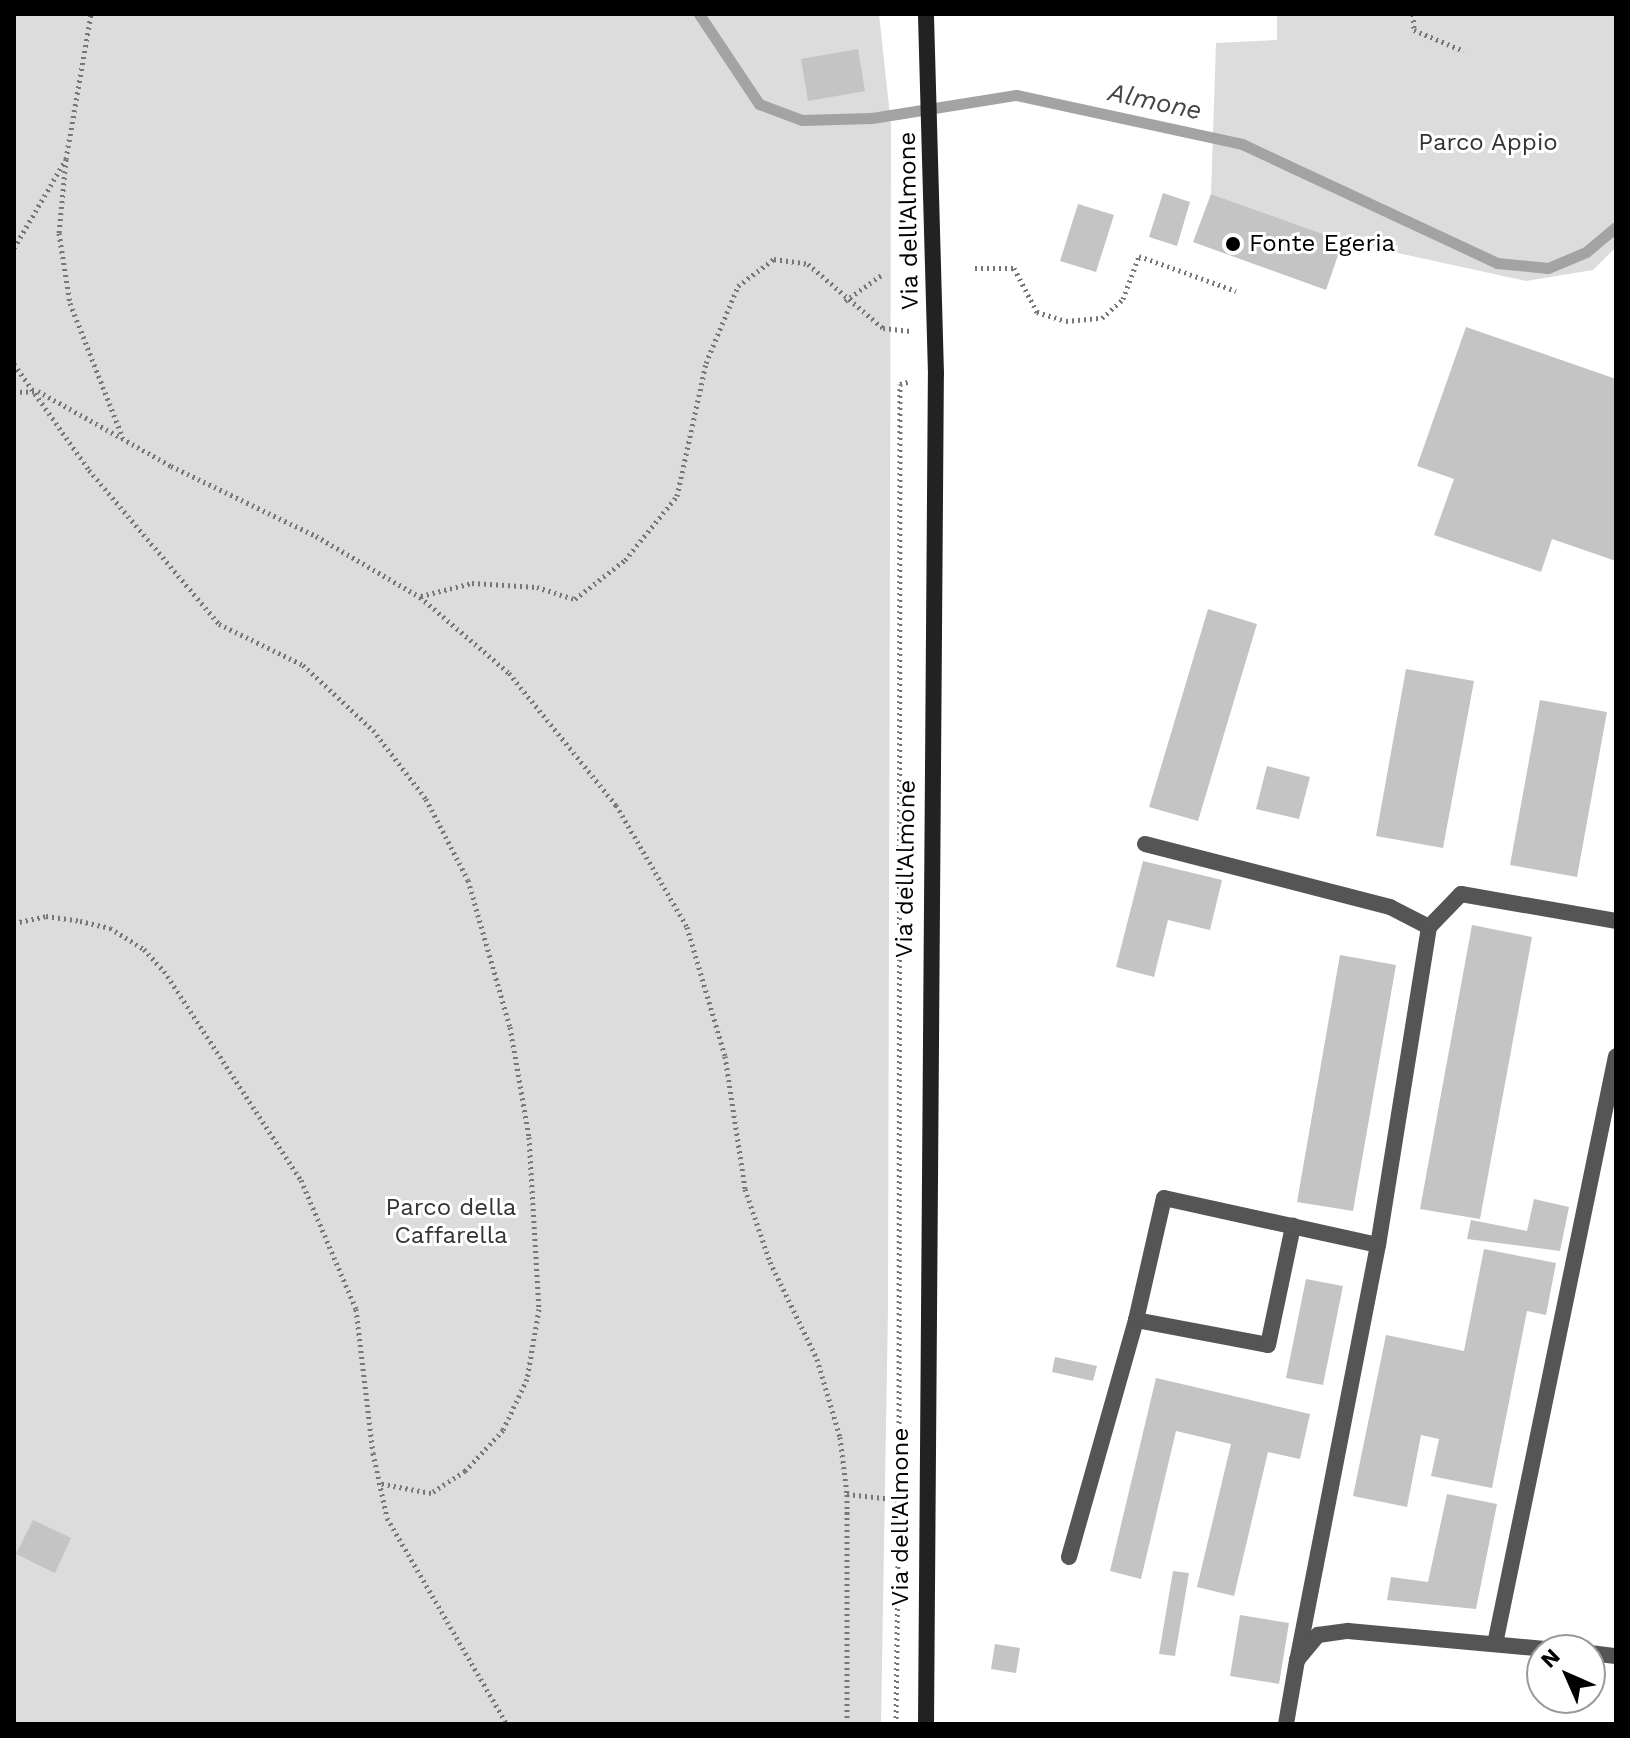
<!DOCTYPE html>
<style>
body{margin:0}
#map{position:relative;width:1630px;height:1738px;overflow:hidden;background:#fff;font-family:"Work Sans",sans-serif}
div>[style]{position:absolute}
.green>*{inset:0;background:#dcdcdc}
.stream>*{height:11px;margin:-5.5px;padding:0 5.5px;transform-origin:5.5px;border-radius:5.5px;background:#a3a3a3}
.building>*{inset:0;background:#c4c4c4}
.path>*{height:5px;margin-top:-2.5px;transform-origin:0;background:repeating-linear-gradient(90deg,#777 0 2px,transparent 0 6px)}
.lane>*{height:16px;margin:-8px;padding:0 8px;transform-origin:8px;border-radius:8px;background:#555}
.secondary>*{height:16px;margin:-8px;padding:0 8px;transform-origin:8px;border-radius:8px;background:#222}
.dots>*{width:22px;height:22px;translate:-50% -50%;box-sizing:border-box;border:4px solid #fff;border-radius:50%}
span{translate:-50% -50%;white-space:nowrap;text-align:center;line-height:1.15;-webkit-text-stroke:6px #fff;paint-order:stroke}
.park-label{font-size:24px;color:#333}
.street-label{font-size:24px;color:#000}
.poi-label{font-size:24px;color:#000}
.left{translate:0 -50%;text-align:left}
.water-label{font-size:26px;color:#444;font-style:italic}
.frame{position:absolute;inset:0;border:16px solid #000;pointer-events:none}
.north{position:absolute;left:1526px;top:1634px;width:80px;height:80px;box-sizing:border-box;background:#fff;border:2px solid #999;border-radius:50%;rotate:315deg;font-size:22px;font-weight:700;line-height:32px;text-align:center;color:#000}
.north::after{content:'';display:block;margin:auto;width:28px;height:36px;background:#000;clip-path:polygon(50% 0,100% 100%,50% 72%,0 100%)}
</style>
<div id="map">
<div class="green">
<div style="clip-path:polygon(14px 14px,879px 14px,891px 125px,888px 1307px,881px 1724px,14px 1724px)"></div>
<div style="clip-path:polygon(1277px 14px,1616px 14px,1616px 247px,1593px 270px,1526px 281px,1343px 241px,1211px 194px,1216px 43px,1277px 40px)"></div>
</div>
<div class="stream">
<div style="left:699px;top:14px;width:108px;rotate:56.3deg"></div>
<div style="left:759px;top:104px;width:46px;rotate:20.4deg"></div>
<div style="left:802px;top:120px;width:70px;rotate:-1.6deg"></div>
<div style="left:872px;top:118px;width:146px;rotate:-9.1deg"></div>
<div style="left:1016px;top:95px;width:231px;rotate:12.2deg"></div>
<div style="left:1242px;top:144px;width:281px;rotate:25deg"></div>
<div style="left:1497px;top:263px;width:51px;rotate:5.6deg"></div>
<div style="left:1548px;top:268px;width:41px;rotate:-22.8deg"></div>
<div style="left:1586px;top:252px;width:39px;rotate:-40deg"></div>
</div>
<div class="building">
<div style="clip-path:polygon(858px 49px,865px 91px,808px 101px,801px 59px)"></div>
<div style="clip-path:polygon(1163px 193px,1190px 202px,1177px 246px,1149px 237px)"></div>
<div style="clip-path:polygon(1211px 194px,1343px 241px,1326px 290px,1193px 242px)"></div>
<div style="clip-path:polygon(1078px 204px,1114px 215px,1096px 272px,1060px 261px)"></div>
<div style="clip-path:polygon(1466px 327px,1616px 379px,1616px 561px,1552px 539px,1541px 572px,1434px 535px,1454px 479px,1417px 466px)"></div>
<div style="clip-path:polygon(1208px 609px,1257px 624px,1198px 821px,1149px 807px)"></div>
<div style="clip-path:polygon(1406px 669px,1474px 681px,1443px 848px,1376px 836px)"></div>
<div style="clip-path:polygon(1540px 700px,1607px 712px,1577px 877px,1510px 865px)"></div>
<div style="clip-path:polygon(1267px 766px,1310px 777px,1299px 819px,1256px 809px)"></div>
<div style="clip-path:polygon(1143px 861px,1222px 880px,1210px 930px,1168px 920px,1154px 977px,1116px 967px)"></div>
<div style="clip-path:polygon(1472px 925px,1532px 937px,1480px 1219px,1420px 1209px)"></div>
<div style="clip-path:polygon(1340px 955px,1396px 965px,1353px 1211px,1297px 1202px)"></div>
<div style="clip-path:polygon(1534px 1199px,1569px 1207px,1560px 1251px,1467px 1239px,1471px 1220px,1527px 1231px)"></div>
<div style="clip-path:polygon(1484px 1249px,1556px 1263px,1546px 1315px,1527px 1311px,1492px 1488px,1431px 1476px,1439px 1439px,1421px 1435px,1407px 1507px,1353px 1496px,1386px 1335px,1464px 1351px)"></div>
<div style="clip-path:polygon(1306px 1279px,1343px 1286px,1323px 1385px,1286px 1378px)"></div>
<div style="clip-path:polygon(1055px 1357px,1097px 1366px,1093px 1381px,1052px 1372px)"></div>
<div style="clip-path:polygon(1156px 1378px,1310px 1414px,1300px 1459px,1268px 1452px,1234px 1596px,1197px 1587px,1231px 1444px,1176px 1431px,1141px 1579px,1110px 1571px)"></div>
<div style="clip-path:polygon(1447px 1494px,1497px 1504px,1476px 1609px,1387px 1600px,1391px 1577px,1428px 1582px)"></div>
<div style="clip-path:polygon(33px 1520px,71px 1538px,55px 1573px,16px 1554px)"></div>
<div style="clip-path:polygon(1173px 1571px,1189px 1573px,1175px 1656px,1159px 1654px)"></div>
<div style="clip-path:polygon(1240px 1615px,1289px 1623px,1279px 1684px,1230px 1676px)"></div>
<div style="clip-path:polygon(995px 1644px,1020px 1648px,1016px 1673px,991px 1669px)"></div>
</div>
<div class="path">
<div style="left:1413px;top:14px;width:16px;rotate:86deg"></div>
<div style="left:1414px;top:30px;width:54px;rotate:22.8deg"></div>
<div style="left:66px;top:159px;width:74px;rotate:95.4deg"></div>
<div style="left:59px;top:233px;width:71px;rotate:81.1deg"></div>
<div style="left:70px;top:303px;width:145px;rotate:68.6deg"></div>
<div style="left:14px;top:248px;width:103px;rotate:-59.7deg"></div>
<div style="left:66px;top:159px;width:147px;rotate:-80.2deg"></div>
<div style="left:975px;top:268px;width:39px"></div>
<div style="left:1014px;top:268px;width:50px;rotate:62.4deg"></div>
<div style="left:1037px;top:312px;width:30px;rotate:17deg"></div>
<div style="left:1066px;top:321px;width:36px;rotate:-5deg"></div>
<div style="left:1102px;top:318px;width:28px;rotate:-42deg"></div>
<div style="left:1123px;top:299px;width:46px;rotate:-69.6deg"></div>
<div style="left:1139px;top:256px;width:103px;rotate:19.8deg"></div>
<div style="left:845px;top:301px;width:47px;rotate:-35.4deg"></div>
<div style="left:14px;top:364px;width:130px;rotate:54.7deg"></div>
<div style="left:89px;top:470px;width:202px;rotate:49.8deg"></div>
<div style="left:219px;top:624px;width:93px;rotate:26deg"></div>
<div style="left:303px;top:665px;width:96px;rotate:42.9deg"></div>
<div style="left:373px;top:730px;width:87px;rotate:52.5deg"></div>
<div style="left:426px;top:799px;width:91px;rotate:62.6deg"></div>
<div style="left:468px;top:880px;width:153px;rotate:74.1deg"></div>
<div style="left:510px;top:1027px;width:112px;rotate:80.2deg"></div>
<div style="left:529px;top:1137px;width:172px;rotate:86.7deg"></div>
<div style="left:539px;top:1309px;width:71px;rotate:99.7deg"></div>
<div style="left:527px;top:1379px;width:56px;rotate:115.2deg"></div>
<div style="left:503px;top:1430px;width:56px;rotate:132.8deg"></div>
<div style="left:465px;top:1471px;width:40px;rotate:147.1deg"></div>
<div style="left:431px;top:1493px;width:54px;rotate:-169.3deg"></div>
<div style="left:14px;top:392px;width:24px;rotate:-2deg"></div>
<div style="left:38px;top:391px;width:153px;rotate:29.4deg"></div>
<div style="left:171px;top:466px;width:161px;rotate:25.8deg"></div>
<div style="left:316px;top:536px;width:121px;rotate:30.4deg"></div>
<div style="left:420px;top:597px;width:117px;rotate:40.5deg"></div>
<div style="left:509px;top:673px;width:170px;rotate:51deg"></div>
<div style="left:616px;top:805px;width:141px;rotate:59.8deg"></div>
<div style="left:687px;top:927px;width:134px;rotate:73.6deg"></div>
<div style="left:725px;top:1056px;width:134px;rotate:81.4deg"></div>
<div style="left:745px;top:1189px;width:77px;rotate:71.1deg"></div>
<div style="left:770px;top:1262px;width:108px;rotate:64.1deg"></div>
<div style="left:817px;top:1359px;width:81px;rotate:73.6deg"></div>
<div style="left:840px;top:1437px;width:57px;rotate:83deg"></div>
<div style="left:847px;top:1494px;width:230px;rotate:90deg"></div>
<div style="left:421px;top:596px;width:53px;rotate:-14.3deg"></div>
<div style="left:472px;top:583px;width:65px;rotate:3.5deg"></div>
<div style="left:537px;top:587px;width:40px;rotate:18deg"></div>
<div style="left:575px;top:599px;width:63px;rotate:-38deg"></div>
<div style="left:625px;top:560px;width:82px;rotate:-50.9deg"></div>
<div style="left:677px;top:496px;width:136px;rotate:-77.7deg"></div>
<div style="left:706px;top:363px;width:83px;rotate:-67.4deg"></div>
<div style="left:738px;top:286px;width:45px;rotate:-36.9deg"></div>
<div style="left:774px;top:259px;width:34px;rotate:8deg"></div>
<div style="left:808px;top:264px;width:99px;rotate:40.5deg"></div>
<div style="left:883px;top:328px;width:28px;rotate:6deg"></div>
<div style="left:14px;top:923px;width:33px;rotate:-12deg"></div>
<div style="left:46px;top:916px;width:34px;rotate:8deg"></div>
<div style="left:80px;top:921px;width:31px;rotate:13deg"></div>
<div style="left:110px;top:928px;width:40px;rotate:32deg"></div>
<div style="left:144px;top:949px;width:30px;rotate:48deg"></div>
<div style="left:164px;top:971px;width:250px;rotate:56.8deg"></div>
<div style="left:301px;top:1180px;width:140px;rotate:66.9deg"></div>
<div style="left:356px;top:1309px;width:145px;rotate:83.3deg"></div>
<div style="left:373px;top:1453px;width:66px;rotate:77.8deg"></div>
<div style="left:387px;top:1518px;width:238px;rotate:59.8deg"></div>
<div style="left:899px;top:1459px;width:1075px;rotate:-89.95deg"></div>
<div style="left:900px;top:384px;width:11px;rotate:-15deg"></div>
<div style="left:847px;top:1494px;width:55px;rotate:6.2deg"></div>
<div style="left:896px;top:1724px;width:171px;rotate:-89.3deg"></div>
</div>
<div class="lane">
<div style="left:1145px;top:844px;width:253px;rotate:14.4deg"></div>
<div style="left:1390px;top:907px;width:44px;rotate:27.1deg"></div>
<div style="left:1429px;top:927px;width:322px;rotate:99.1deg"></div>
<div style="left:1378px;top:1245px;width:423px;rotate:101deg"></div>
<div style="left:1429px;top:927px;width:46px;rotate:-45.9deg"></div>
<div style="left:1461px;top:894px;width:157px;rotate:9.9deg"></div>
<div style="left:1136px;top:1320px;width:134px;rotate:10.7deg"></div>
<div style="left:1268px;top:1345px;width:122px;rotate:-78.1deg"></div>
<div style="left:1069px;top:1557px;width:246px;rotate:-74.2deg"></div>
<div style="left:1136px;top:1320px;width:125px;rotate:-77.1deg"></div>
<div style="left:1164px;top:1198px;width:219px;rotate:12.4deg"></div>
<div style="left:1495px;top:1644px;width:600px;rotate:-78.37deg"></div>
<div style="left:1590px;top:1653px;width:26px;rotate:7deg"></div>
<div style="left:1286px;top:1724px;width:65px;rotate:-80.2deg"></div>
<div style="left:1297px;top:1660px;width:33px;rotate:-50deg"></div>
<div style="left:1318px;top:1635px;width:30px;rotate:-8deg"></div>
<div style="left:1348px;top:1631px;width:211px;rotate:5.2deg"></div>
</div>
<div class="secondary">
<div style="left:926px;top:1724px;width:1350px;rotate:-89.58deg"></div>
<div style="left:936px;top:374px;width:360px;rotate:-91.6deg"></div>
</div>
<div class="dots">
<div style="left:1233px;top:244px;background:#000"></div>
</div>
<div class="park-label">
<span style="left:1488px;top:143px">Parco Appio</span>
<span style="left:451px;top:1222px">Parco della<br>Caffarella</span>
</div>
<div class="street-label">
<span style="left:909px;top:221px;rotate:-91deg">Via dell'Almone</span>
<span style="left:906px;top:869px;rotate:-89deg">Via dell'Almone</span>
<span style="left:901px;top:1517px;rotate:-90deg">Via dell'Almone</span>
</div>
<div class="poi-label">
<span class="left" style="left:1249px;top:244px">Fonte Egeria</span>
</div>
<div class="water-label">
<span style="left:1155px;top:102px;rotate:12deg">Almone</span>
</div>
<div class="frame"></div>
<div class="north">N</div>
</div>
